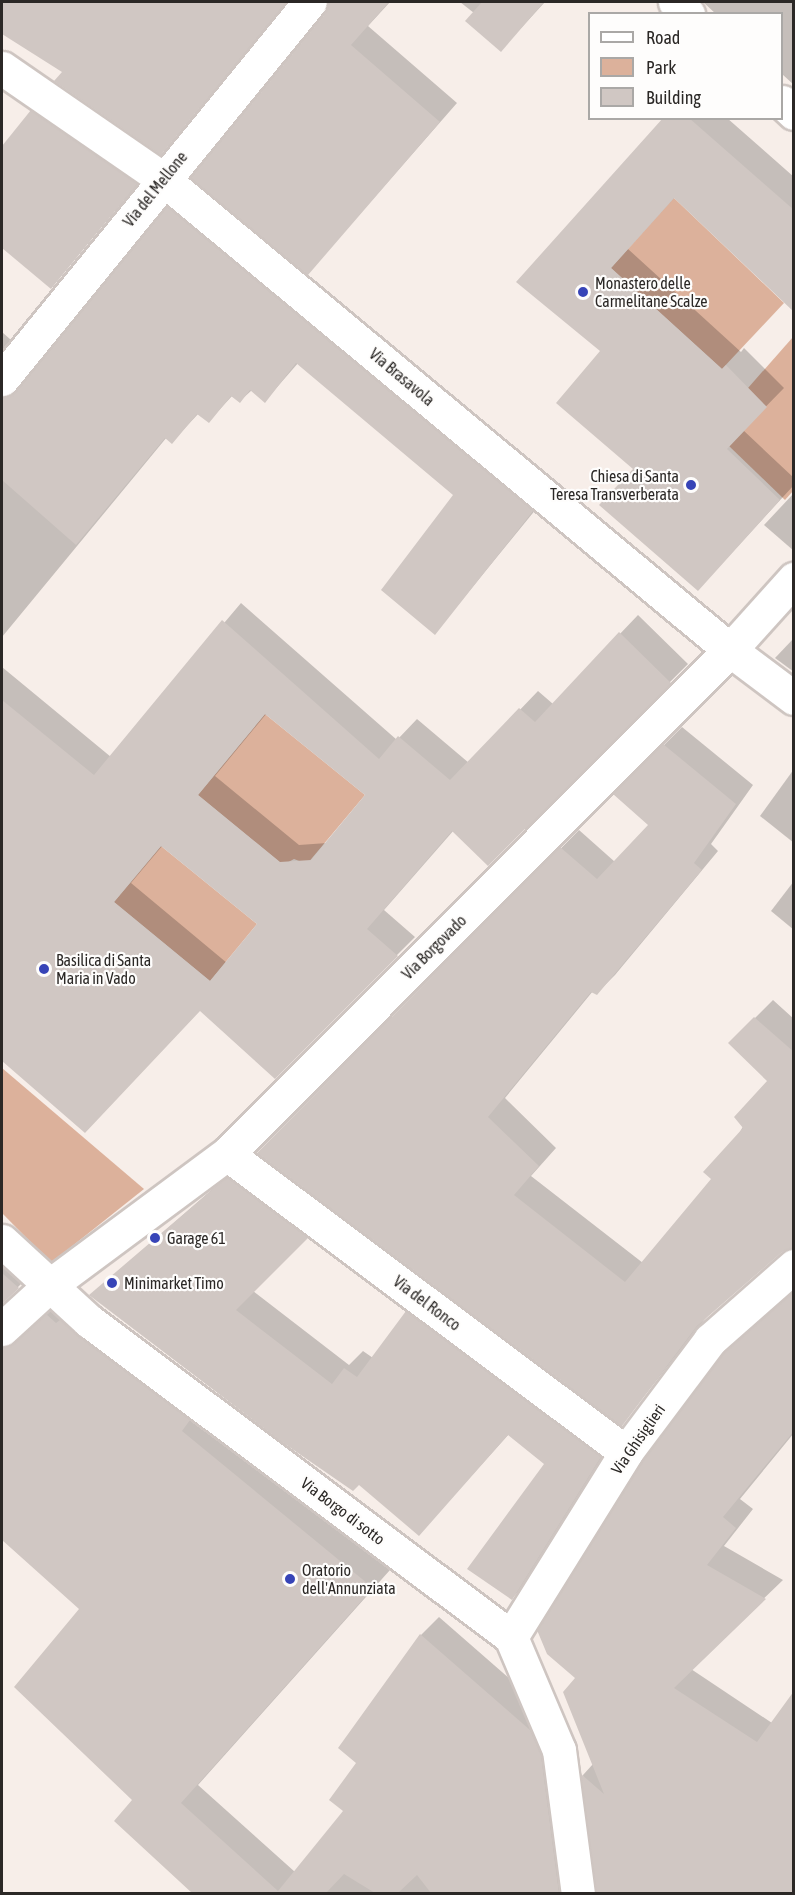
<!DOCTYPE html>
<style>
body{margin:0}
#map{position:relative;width:795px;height:1895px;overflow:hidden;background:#f7eee9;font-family:"Asap Condensed",sans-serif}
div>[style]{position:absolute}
.green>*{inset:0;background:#dcb19b}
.shadow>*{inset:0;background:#0003}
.building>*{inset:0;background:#d0c7c3}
.roads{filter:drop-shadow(2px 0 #cec5c1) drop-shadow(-2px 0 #cec5c1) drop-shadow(0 2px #cec5c1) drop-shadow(0 -2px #cec5c1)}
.street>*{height:33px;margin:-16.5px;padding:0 16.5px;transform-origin:16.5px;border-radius:16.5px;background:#fff}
.dots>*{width:16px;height:16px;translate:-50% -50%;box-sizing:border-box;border:3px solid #fefdfc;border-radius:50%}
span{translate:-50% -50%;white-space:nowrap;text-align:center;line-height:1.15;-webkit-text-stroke:4.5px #fefdfc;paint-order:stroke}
.street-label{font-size:16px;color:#2b2826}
.poi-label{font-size:16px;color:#2b2826}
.left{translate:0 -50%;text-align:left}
.right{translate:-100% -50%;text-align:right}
.frame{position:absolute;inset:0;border:3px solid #2b2826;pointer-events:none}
.legend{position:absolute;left:588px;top:12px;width:195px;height:108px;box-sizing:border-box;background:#fefdfc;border:2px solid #aaa8a6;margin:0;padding:8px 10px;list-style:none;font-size:18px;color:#2b2826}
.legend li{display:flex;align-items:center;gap:12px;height:30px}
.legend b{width:30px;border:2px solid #aaa8a6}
</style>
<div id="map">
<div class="green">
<div style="clip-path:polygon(674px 198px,784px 303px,722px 369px,611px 268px)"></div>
<div style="clip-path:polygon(793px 337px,793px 491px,785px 500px,729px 446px,748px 388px)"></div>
<div style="clip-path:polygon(265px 714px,365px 795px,307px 864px,294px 859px,283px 865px,198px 795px)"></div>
<div style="clip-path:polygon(161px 846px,257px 924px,210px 981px,114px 902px)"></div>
<div style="clip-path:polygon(2px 1068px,144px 1189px,51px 1263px,2px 1213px)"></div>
</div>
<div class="shadow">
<div style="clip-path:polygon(2px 2px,288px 2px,161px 153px,64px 72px,2px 32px)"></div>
<div style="clip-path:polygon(328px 2px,390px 2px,368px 26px,457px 103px,308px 273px)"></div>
<div style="clip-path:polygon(460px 2px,545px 2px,501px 50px,474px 13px)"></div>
<div style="clip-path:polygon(703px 2px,794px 2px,794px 85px,782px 74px,782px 14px,716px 14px)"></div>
<div style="clip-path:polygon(47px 96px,151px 168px,51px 287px,2px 246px,20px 221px,2px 206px,2px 149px)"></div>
<div style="clip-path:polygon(665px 118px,727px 118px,794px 177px,794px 310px,675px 197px,628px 249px,741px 352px,744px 348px,784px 388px,743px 430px,794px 478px,794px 485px,715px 571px,635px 469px,602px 351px,518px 282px)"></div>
<div style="clip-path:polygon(186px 190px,550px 492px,435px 633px,455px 495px,299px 362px,265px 401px,252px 390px,240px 401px,233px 395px,209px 421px,199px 413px,172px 442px,167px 437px,2px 637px,2px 362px,9px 376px,25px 379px)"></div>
<div style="clip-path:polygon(2px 332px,11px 340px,2px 355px)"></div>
<div style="clip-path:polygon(794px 493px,794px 551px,764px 525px)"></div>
<div style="clip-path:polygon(evenodd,241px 603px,397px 740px,417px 719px,469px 763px,538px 691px,553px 704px,638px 615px,688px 664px,488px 864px,454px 830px,384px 910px,415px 937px,275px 1077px,201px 1009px,85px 1131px,2px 1059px,2px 667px,111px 757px,241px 603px,267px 713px,367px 795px,327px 843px,299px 845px,215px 776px,267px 713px,241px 603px,163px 845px,259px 924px,227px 963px,131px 883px,163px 845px)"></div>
<div style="clip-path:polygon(794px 638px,794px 672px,775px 658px)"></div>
<div style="clip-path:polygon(682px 727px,753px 785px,711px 844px,718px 851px,615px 975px,597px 993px,593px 991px,505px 1098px,556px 1148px,531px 1176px,643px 1263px,713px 1179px,769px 1081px,730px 1043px,773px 1000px,794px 1019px,794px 1248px,781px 1251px,708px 1315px,622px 1424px,260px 1153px,579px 830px,615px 862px,651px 825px,615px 794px)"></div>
<div style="clip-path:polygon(794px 769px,794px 843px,760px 816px)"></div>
<div style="clip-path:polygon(794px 881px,794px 930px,771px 911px)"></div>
<div style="clip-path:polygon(246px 1160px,325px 1219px,253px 1291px,349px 1365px,363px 1351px,373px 1358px,426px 1294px,618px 1438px,530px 1580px,512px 1598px,546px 1463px,509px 1434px,419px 1534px,359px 1483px,91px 1295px)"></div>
<div style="clip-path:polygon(2px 1239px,35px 1270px,2px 1303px,6px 1324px,26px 1330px,65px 1297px,390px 1570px,198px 1785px,295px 1872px,345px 1811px,358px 1762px,421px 1635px,439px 1617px,548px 1712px,589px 1894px,194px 1894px,117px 1821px,134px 1800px,82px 1609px,2px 1538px)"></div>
<div style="clip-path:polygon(794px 1291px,794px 1433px,740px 1499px,753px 1509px,724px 1546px,783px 1580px,691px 1669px,772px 1723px,794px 1694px,794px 1894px,594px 1894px,598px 1892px,583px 1775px,593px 1764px,577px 1678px,725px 1354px)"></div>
</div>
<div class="building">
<div style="clip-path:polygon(2px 2px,286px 2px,161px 155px,54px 81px,62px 72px,2px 34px)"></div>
<div style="clip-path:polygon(328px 2px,389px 2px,351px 45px,440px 122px,308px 275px,191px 178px,325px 14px)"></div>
<div style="clip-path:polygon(482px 2px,544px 2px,501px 52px,465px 21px)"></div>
<div style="clip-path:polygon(31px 110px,137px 184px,51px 289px,2px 248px,2px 146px)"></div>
<div style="clip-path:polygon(663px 118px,689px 118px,794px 210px,794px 312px,674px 198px,611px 268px,722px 369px,726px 365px,767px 407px,727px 449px,780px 500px,698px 591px,599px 505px,633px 469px,556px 403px,600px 351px,516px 282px)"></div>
<div style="clip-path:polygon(167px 207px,533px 511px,435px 635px,381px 590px,453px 495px,296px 363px,265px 403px,250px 390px,240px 403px,231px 396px,209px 423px,197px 414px,172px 444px,165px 438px,76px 545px,2px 480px,2px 397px,17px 391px)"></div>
<div style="clip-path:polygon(evenodd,222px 620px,379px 759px,398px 736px,450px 780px,519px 708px,535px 722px,619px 632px,671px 683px,488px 866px,452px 831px,367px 929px,398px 956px,275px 1079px,200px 1011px,85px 1133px,2px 1061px,2px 700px,94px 775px,222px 620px,265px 714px,365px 795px,311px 860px,280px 862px,198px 795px,265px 714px,222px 620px,161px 846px,257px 924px,210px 981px,114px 902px,161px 846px)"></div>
<div style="clip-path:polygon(663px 744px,736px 804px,694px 863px,702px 870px,597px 995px,591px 992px,488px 1117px,539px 1166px,514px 1195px,625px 1282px,711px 1179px,703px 1172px,743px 1128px,734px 1117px,767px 1081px,728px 1043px,754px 1017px,794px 1052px,794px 1248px,782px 1252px,697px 1326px,622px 1426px,257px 1153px,560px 847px,597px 879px,648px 825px,613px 794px)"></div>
<div style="clip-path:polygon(227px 1177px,308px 1238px,236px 1310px,332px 1384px,344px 1368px,357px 1377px,406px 1311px,601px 1457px,512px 1600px,467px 1569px,544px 1464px,508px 1435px,419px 1536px,359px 1485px,353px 1491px,282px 1442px,89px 1295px)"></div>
<div style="clip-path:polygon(2px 1273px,19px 1288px,2px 1304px)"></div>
<div style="clip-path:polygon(794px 1291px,794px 1431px,723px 1517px,736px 1528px,707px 1565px,766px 1599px,674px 1688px,757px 1742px,794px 1691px,794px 1893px,596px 1893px,581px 1774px,604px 1794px,563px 1692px,575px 1678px,547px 1654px,537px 1630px,641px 1463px,724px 1353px)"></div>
<div style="clip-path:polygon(46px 1314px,56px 1323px,60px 1320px,190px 1420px,182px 1431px,373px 1588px,181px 1803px,278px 1891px,343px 1811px,329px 1800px,356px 1763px,338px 1748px,420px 1634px,530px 1730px,541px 1755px,559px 1893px,431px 1893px,417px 1875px,398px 1893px,375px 1893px,344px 1874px,326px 1893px,192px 1893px,114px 1821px,132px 1800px,14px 1687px,79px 1609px,2px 1540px,2px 1347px,15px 1343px)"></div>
</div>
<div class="roads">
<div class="street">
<div style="left:675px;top:2px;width:18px;rotate:43deg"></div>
<div style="left:2px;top:68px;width:196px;rotate:34.6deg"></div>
<div style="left:163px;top:179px;width:737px;rotate:39.72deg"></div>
<div style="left:730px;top:650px;width:80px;rotate:36.9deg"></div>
<div style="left:782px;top:102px;width:16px;rotate:43deg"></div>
<div style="left:2px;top:379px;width:487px;rotate:-50.8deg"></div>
<div style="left:227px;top:1154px;width:498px;rotate:36.8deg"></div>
<div style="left:2px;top:1241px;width:118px;rotate:42.6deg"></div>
<div style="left:89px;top:1321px;width:527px;rotate:36.83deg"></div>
<div style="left:511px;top:1637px;width:123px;rotate:67deg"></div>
<div style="left:559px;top:1750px;width:145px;rotate:82.5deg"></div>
<div style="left:2px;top:1329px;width:64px;rotate:-42.5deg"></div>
<div style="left:49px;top:1286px;width:222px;rotate:-36.6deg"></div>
<div style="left:227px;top:1154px;width:712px;rotate:-45.06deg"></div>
<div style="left:730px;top:650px;width:96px;rotate:-48deg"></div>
<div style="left:511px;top:1637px;width:218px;rotate:-58.1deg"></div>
<div style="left:626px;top:1452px;width:140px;rotate:-53.1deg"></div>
<div style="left:710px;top:1340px;width:112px;rotate:-41.4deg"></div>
</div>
</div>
<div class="dots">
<div style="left:583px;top:292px;background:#3744b7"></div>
<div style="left:691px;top:485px;background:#3744b7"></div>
<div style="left:44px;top:969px;background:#3744b7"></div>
<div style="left:155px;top:1238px;background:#3744b7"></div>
<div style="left:112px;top:1283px;background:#3744b7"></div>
<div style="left:290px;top:1579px;background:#3744b7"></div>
</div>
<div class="street-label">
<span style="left:155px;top:189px;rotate:-51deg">Via del Mellone</span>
<span style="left:402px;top:377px;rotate:40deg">Via Brasavola</span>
<span style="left:434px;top:947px;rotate:-45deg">Via Borgovado</span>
<span style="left:427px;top:1303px;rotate:37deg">Via del Ronco</span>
<span style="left:638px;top:1439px;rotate:-55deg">Via Ghisiglieri</span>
<span style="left:343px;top:1511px;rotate:37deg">Via Borgo di sotto</span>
</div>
<div class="poi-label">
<span class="left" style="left:595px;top:292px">Monastero delle<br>Carmelitane Scalze</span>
<span class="right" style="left:679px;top:485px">Chiesa di Santa<br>Teresa Transverberata</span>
<span class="left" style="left:56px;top:969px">Basilica di Santa<br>Maria in Vado</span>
<span class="left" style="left:167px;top:1238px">Garage 61</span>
<span class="left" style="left:124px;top:1283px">Minimarket Timo</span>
<span class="left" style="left:302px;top:1579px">Oratorio<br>dell'Annunziata</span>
</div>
<div class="frame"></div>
<ul class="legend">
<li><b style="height:8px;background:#fff"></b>Road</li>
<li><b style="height:16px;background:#dcb19b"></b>Park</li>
<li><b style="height:16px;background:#d0c7c3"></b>Building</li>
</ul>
</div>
